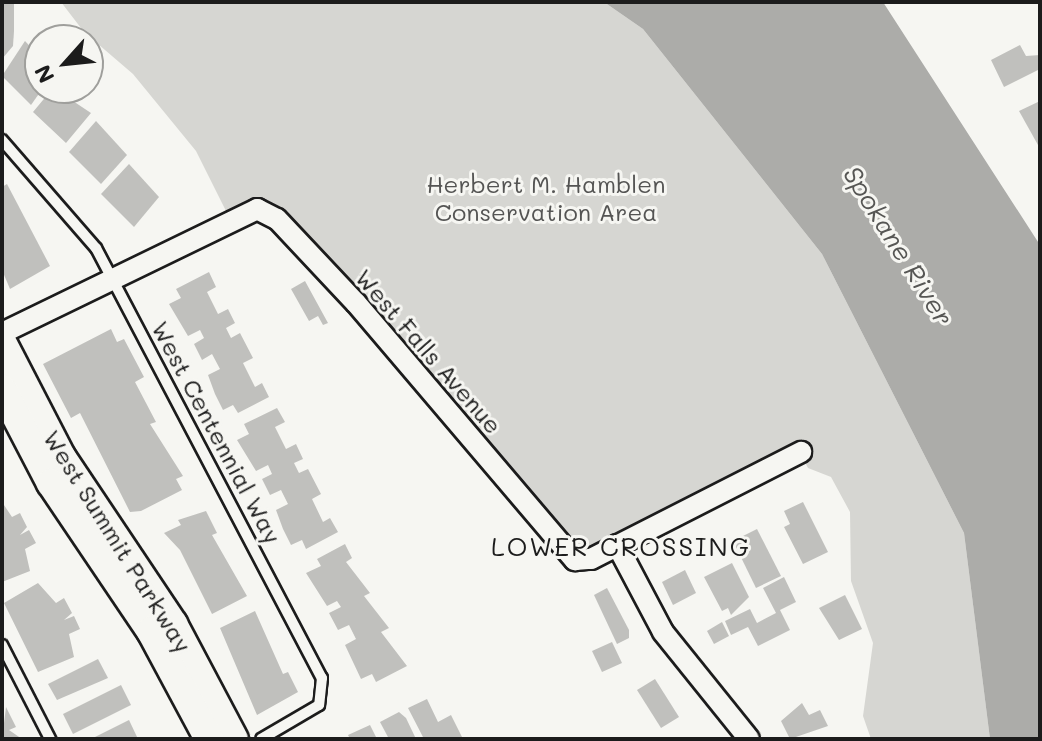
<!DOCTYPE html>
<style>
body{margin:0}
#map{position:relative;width:1042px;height:741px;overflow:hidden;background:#f6f6f2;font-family:Mali,sans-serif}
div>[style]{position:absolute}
.green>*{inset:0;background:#d6d6d2}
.water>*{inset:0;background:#acaca9}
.building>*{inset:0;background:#c0c0bd}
.roads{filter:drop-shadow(2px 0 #1c1c1c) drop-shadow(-2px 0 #1c1c1c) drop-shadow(0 2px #1c1c1c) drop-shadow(0 -2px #1c1c1c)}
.lane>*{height:10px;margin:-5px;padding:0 5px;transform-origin:5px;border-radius:5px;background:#f6f6f2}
.street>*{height:20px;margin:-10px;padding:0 10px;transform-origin:10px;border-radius:10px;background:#f6f6f2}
.secondary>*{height:28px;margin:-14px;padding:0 14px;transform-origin:14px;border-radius:14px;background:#f6f6f2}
span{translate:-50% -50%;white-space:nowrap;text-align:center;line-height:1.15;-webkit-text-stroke:6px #f6f6f2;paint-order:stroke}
.park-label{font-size:24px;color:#545453}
.street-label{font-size:24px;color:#1c1c1c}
.water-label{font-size:26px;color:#565654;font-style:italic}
.neighbourhood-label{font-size:26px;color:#1c1c1c;letter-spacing:2px}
.frame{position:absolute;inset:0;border:4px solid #1c1c1c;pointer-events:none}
.north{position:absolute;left:24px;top:24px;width:80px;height:80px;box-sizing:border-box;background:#f6f6f2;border:2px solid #9f9f9c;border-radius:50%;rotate:243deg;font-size:22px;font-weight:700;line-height:32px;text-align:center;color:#1c1c1c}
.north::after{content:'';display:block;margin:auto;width:28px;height:36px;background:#1c1c1c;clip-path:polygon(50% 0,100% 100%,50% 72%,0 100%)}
</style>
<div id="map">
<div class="green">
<div style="clip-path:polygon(61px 2px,604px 2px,643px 29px,822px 254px,964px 533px,990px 739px,871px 739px,863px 716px,873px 643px,851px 581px,850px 512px,831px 477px,808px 468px,795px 443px,578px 553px,260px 200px,226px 211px,196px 151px,133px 74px,84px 32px)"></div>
</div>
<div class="water">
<div style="clip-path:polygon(604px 2px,883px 2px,1040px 245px,1040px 739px,990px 739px,964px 533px,822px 254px,643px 29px)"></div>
</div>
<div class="building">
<div style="clip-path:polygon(2px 2px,14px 2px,14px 31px,13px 46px,2px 59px)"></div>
<div style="clip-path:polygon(25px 41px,40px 57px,43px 88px,31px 105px,2px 76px)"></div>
<div style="clip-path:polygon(1020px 45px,1026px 56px,1040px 55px,1040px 69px,1004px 87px,991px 60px)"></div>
<div style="clip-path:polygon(53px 88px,69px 88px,73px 101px,91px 113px,66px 143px,33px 112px)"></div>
<div style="clip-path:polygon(1040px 101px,1040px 144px,1038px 145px,1019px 111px)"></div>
<div style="clip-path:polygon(96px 121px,127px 155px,101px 184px,69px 152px)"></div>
<div style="clip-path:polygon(129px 164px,159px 197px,134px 227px,101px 194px)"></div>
<div style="clip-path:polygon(7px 184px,50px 266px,10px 289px,2px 270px,2px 187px)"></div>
<div style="clip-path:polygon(209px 272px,216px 287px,207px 292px,218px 314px,228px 309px,235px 323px,226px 328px,231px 338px,240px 333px,253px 358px,243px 363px,255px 387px,262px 383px,269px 397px,238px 413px,233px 405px,223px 410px,215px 394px,208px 375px,220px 369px,212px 354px,202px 360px,194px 344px,204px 338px,200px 330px,188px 336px,169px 304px,181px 298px,176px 289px)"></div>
<div style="clip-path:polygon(305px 281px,328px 323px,323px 325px,318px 316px,309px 321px,291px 289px)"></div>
<div style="clip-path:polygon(111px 329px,117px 342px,124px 339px,144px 377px,135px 382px,156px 422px,150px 424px,183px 476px,176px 479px,182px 490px,141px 511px,130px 512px,80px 413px,71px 418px,43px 364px)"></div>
<div style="clip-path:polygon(277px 408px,285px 422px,275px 427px,286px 449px,296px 444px,303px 459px,294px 463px,299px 473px,308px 469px,321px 494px,312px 499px,323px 522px,330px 518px,338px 532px,306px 549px,302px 540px,291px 545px,283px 529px,276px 510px,288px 504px,281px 490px,270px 495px,262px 479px,272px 474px,268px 465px,256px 471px,237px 440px,249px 434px,244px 424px)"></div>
<div style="clip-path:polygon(2px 502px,12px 517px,20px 513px,27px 527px,20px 535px,29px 530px,36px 543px,25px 549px,30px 571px,2px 582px)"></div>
<div style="clip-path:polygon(803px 502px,828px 552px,803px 564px,784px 527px,790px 524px,784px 511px)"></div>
<div style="clip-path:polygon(206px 511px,217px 533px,212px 535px,247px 596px,212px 614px,180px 550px,164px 533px,181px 525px,178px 520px)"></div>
<div style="clip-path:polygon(757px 529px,781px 576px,756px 588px,733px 541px)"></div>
<div style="clip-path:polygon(345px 544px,352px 558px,346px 562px,370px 593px,364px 596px,389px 628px,381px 632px,407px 666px,376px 682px,372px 674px,361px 679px,345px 645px,356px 639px,349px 625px,338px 630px,329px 613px,341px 607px,337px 601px,327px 606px,306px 573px,321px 566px,317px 559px)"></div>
<div style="clip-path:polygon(732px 563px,749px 597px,731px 615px,728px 608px,722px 611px,704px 577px)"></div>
<div style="clip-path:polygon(685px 570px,696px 593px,673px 605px,662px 582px)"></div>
<div style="clip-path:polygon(784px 577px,796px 602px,780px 610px,790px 630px,758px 646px,748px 627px,731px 635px,725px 621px,750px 609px,757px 623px,776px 613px,763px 588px)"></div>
<div style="clip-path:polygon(38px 583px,56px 603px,64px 598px,72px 613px,64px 620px,74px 616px,80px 629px,69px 634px,74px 657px,38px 672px,4px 603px)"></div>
<div style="clip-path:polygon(607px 588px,629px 630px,629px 638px,617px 644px,594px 595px)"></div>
<div style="clip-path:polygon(845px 595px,862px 629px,839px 640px,819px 608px)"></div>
<div style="clip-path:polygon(255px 611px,283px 674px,288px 672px,298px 692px,257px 715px,220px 628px)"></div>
<div style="clip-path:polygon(722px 622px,729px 636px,714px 644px,707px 631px)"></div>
<div style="clip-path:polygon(612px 642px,622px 663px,602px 672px,592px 651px)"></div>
<div style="clip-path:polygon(98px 659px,108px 678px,57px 700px,48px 684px)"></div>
<div style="clip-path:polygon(655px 679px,679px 717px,661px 728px,637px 690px)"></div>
<div style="clip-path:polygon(121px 685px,131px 705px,73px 734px,63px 714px)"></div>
<div style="clip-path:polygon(427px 699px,438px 722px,451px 715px,463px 739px,424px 739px,408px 708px)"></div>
<div style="clip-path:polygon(802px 703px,809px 715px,820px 710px,828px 726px,790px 739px,781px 721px)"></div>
<div style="clip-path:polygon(6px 707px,16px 727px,9px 730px,22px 739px,2px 739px)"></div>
<div style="clip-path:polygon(399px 712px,406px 718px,416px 739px,389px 739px,380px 722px)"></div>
<div style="clip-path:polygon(129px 720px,138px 739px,91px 739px)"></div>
<div style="clip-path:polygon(370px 725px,377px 739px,350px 739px,348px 735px)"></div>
</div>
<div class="roads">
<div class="lane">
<div style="left:2px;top:140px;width:143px;rotate:49deg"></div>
<div style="left:96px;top:248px;width:486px;rotate:62.3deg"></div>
<div style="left:322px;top:678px;width:27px;rotate:96deg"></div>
<div style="left:319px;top:705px;width:67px;rotate:149.6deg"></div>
<div style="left:2px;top:645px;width:106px;rotate:62.9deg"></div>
</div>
<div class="street">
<div style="left:2px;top:333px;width:284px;rotate:-25.9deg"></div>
<div style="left:257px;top:209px;width:22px;rotate:27deg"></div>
<div style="left:277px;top:219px;width:115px;rotate:46.8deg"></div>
<div style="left:356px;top:303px;width:338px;rotate:49.6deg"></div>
<div style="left:575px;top:560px;width:16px;rotate:-4deg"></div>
<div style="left:591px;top:559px;width:236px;rotate:-27deg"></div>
<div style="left:617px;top:545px;width:98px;rotate:62.1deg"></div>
<div style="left:663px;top:632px;width:137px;rotate:51.2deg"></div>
</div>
<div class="secondary">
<div style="left:2px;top:342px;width:131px;rotate:62.7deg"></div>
<div style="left:62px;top:458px;width:200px;rotate:56.2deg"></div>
<div style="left:173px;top:624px;width:130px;rotate:62.1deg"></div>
<div style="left:2px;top:389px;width:106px;rotate:62.5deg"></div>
<div style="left:51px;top:483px;width:179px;rotate:56deg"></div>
<div style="left:151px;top:631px;width:123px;rotate:61.8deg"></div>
</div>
</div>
<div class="park-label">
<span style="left:546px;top:198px">Herbert M. Hamblen<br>Conservation Area</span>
</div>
<div class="street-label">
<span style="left:429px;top:351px;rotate:49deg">West Falls Avenue</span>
<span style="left:217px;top:432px;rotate:62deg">West Centennial Way</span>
<span style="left:118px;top:541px;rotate:58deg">West Summit Parkway</span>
</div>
<div class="water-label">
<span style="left:898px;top:246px;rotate:58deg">Spokane River</span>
</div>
<div class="neighbourhood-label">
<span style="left:621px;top:547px">LOWER CROSSING</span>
</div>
<div class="frame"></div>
<div class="north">N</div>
</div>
